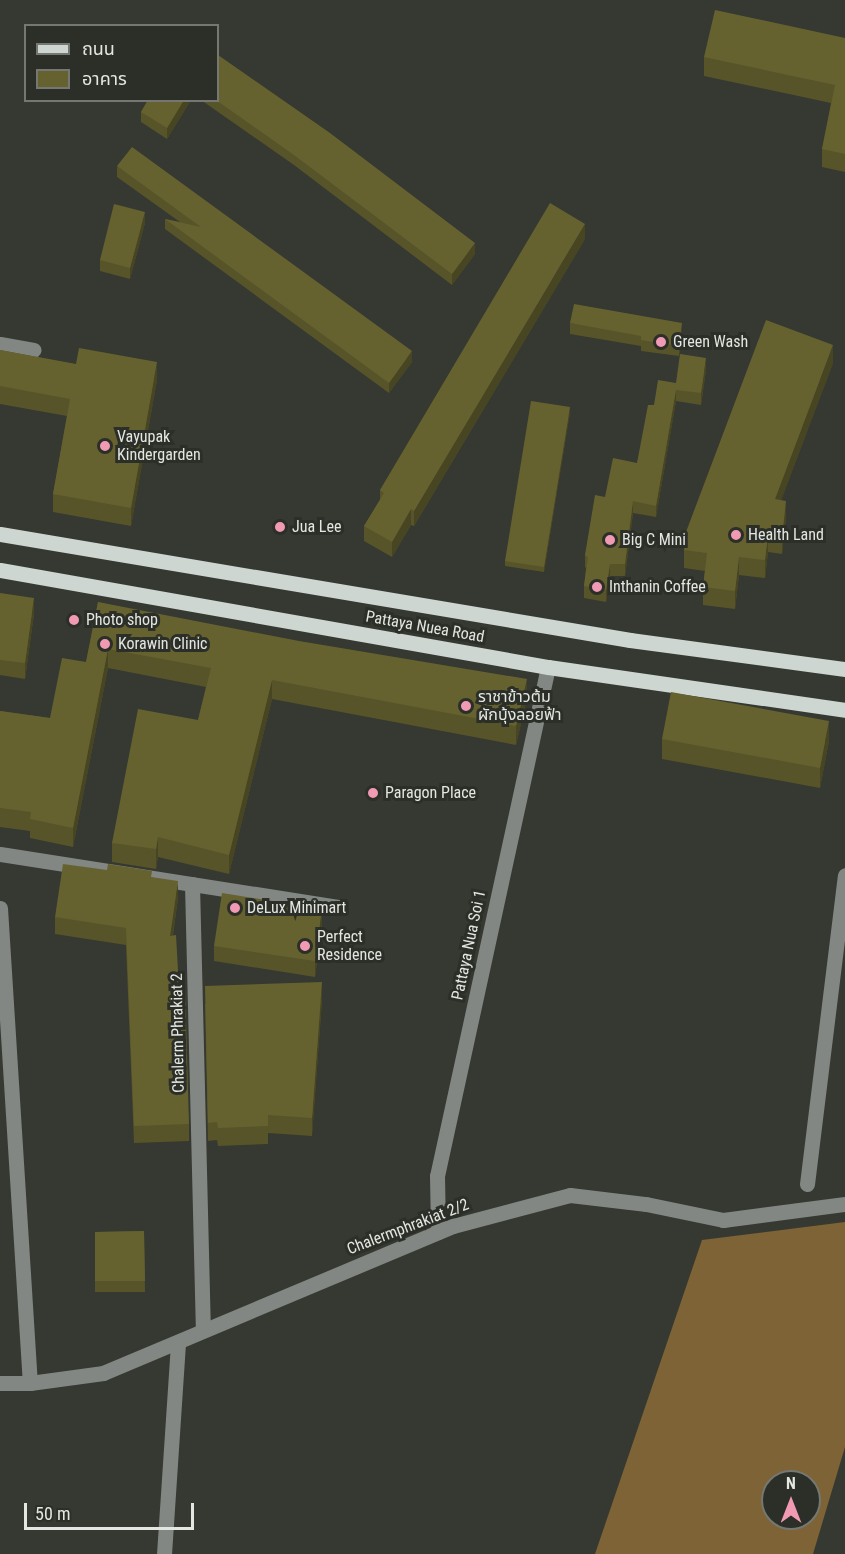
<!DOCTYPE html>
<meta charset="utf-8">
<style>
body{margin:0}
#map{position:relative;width:845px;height:1554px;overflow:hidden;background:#353931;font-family:"Roboto Condensed","Noto Sans Thai",sans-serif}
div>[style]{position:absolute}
.forest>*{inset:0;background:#7d6336}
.minor>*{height:15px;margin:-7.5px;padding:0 7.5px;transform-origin:7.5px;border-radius:7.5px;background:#828784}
.major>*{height:15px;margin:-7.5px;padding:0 7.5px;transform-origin:7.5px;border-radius:7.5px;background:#cdd6d0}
.wall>*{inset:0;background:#575429}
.shaded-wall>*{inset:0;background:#474522}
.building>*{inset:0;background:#656230}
.dots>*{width:16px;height:16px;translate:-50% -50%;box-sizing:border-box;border:3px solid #2b2f28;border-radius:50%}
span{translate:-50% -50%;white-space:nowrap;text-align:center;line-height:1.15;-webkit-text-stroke:6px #2b2f28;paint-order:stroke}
.poi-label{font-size:16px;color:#e3e6e1}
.left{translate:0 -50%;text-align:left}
.street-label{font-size:16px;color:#e3e6e1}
.legend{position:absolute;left:24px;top:24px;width:195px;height:78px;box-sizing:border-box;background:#2b2f28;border:2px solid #757872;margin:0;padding:8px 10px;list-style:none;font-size:18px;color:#e3e6e1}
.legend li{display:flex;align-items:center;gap:12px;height:30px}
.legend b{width:30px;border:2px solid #757872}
.north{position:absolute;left:761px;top:1470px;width:60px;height:60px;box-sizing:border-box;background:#2b2f28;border:2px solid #757872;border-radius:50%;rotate:0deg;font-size:16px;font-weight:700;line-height:24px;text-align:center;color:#e3e6e1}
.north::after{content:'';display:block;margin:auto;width:21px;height:27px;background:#f09ab4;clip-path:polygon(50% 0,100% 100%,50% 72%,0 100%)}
.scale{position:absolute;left:24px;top:1503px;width:170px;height:27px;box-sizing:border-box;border:3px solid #e3e6e1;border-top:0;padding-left:8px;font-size:18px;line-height:21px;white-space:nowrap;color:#e3e6e1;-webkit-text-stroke:4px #2b2f28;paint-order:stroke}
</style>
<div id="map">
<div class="forest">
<div style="clip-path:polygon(evenodd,845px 1222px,845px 1447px,813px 1554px,595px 1554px,702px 1240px,845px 1222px,773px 1482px,809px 1482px,809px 1518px,773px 1518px,773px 1482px)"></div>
</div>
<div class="minor">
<div style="left:0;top:344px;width:34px;rotate:10deg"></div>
<div style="left:0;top:854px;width:342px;rotate:8.9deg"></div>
<div style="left:192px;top:884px;width:446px;rotate:88.6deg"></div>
<div style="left:0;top:908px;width:476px;rotate:86.4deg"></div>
<div style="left:807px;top:1184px;width:311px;rotate:-83deg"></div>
<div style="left:438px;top:1232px;width:56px;rotate:-91deg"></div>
<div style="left:437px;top:1176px;width:521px;rotate:-77.7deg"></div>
<div style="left:0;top:1383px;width:30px"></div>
<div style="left:30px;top:1383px;width:74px;rotate:-7.8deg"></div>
<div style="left:103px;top:1373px;width:380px;rotate:-22.8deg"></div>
<div style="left:453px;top:1226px;width:121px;rotate:-14.8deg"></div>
<div style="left:570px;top:1195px;width:77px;rotate:6.8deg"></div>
<div style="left:646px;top:1204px;width:79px;rotate:11.7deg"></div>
<div style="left:723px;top:1220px;width:123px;rotate:-7.5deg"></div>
<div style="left:164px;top:1554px;width:210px;rotate:-86.2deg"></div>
</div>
<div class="major">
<div style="left:0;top:534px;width:639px;rotate:9.55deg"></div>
<div style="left:630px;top:640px;width:217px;rotate:7.7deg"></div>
<div style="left:0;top:570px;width:557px;rotate:10.04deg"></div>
<div style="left:548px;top:667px;width:300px;rotate:8.2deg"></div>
</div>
<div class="wall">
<div style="clip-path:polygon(845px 38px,845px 172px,822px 167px,822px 149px,831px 103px,704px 76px,704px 57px)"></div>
<div style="clip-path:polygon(148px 100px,191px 100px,167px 139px,141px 122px,141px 112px)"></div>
<div style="clip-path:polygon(201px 100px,218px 100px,475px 254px,452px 285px,294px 165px)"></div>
<div style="clip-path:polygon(117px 166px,412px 362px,389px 393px,165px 229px,165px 219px,180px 222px,117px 177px)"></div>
<div style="clip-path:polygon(145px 223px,130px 279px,100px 271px,100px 260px)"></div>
<div style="clip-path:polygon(585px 239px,414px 526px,411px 525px,392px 557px,364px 541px,364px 526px,380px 500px,380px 490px)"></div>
<div style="clip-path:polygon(570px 323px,682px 334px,679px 356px,641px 351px,641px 346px,570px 334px)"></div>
<div style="clip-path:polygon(0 350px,157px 380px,131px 526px,53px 512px,53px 494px,67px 416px,0 404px)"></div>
<div style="clip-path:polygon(833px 363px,781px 500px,786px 518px,782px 554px,768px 552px,765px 578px,739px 575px,735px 609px,703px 605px,703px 587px,705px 571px,684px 568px,684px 550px)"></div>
<div style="clip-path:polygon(706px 370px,701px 405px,676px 401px,656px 517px,633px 513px,625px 576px,610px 576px,606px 602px,584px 598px,584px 586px,586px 568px,585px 567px,585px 555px,605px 497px,637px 463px,654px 405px,676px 383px)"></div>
<div style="clip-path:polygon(570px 412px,544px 572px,505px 566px,505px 561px)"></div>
<div style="clip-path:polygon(0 593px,34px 614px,25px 679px,0 675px)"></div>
<div style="clip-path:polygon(98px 602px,527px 698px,516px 745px,272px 699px,229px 874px,158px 857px,156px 869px,112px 862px,112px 843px,198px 720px,206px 687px,108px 668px,73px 847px,30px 838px,30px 831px,0 827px,0 711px,50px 718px,86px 662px)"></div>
<div style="clip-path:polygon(662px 739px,829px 741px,820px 788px,662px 759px)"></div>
<div style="clip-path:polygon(152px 877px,178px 898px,173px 935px,179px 988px,189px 1124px,189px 1141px,134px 1143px,126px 945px,55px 934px,55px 917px)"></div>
<div style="clip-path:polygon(322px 924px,315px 977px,214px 961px,214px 946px)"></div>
<div style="clip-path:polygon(322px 1000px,312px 1136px,268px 1133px,268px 1144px,218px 1146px,217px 1140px,208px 1141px,205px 1004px)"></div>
<div style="clip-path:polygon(144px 1231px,145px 1292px,95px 1292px,95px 1232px)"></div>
</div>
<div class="shaded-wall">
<div style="clip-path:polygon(184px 100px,191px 100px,167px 139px,167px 128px)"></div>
<div style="clip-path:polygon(145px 212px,145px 223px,130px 279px,130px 268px)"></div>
<div style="clip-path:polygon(585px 224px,585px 239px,414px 526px,414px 511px)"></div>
<div style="clip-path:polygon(475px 243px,475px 254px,452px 285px,452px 274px)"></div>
<div style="clip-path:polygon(682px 323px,682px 334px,679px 356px,679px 346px)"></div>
<div style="clip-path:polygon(833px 345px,833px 363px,775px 517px,775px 499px)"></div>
<div style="clip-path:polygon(412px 351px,412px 362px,389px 393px,389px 383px)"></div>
<div style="clip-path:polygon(706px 358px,706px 370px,701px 405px,701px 393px)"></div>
<div style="clip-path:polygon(157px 362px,157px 380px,131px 526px,131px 508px)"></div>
<div style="clip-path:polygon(676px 390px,676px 401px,656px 517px,656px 506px)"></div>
<div style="clip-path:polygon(570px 407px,570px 412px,544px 572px,544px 567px)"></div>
<div style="clip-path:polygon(633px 501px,633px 513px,625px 576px,625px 564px)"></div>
<div style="clip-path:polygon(786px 501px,786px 518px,782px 554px,782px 537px)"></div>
<div style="clip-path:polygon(411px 509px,411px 525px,392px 557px,392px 542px)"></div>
<div style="clip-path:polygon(768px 535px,768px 552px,765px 578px,765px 560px)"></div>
<div style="clip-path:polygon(739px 557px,739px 575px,735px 609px,735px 591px)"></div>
<div style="clip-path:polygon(610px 564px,610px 576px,606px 602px,606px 590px)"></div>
<div style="clip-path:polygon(34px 598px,34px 614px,25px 679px,25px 663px)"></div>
<div style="clip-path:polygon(108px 649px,108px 668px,73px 847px,73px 828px)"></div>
<div style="clip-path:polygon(527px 679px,527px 698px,516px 745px,516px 726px)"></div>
<div style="clip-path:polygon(272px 680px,272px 699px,229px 874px,229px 855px)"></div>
<div style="clip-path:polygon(829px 721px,829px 741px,820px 788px,820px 768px)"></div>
<div style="clip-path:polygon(158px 837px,158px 857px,156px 869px,156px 849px)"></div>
<div style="clip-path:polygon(178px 881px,178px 898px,170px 953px,170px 936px)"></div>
<div style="clip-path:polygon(322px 909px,322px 924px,315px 977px,315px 961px)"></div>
<div style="clip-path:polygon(322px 982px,322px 1000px,312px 1136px,312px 1118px)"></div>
</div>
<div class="building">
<div style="clip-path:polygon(715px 10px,845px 38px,845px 154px,822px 149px,835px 85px,704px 57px)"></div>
<div style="clip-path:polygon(218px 55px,330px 133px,475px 243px,452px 274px,294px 155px,216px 100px,218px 100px)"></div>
<div style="clip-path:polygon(148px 100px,184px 100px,167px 128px,141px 112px)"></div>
<div style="clip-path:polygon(132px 147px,412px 351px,389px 383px,165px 219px,201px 227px,117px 166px)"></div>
<div style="clip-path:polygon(550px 203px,585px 224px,414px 511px,411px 509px,392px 542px,364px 526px,384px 493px,380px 490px)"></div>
<div style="clip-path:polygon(114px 204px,145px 212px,130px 268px,100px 260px)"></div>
<div style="clip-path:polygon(574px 304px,682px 323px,679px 346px,641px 340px,641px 336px,570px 323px)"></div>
<div style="clip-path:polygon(766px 320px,833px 345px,775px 499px,786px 501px,782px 537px,768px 535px,765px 560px,739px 557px,735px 591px,703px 587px,707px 553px,684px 550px,686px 532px)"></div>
<div style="clip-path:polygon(79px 348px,157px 362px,131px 508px,53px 494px,70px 399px,0 386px,0 350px,76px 364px)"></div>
<div style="clip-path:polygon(680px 354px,706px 358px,701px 393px,676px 390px,656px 506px,633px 501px,625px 564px,610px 564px,606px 590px,584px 586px,588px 557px,585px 555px,595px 495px,605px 497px,613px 458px,637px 463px,648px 405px,654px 405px,658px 380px,676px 383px)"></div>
<div style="clip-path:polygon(531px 401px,570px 407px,544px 567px,505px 561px)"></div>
<div style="clip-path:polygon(0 593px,34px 598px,25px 663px,0 660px)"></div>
<div style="clip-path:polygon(98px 602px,299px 641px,527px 679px,516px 726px,272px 680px,229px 855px,158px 837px,156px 849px,112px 843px,138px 709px,198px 720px,211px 668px,108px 649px,73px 828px,30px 819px,31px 812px,0 808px,0 711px,50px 718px,62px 658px,86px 662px)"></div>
<div style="clip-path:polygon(671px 692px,829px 721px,820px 768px,662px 739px)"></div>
<div style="clip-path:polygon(63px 864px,107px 870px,108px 864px,152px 871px,151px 877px,178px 881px,170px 936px,176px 935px,179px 988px,185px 988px,189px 1124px,134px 1126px,126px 928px,55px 917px)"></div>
<div style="clip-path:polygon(222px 893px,322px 909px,315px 961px,214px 946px)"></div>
<div style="clip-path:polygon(322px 982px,312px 1118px,268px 1115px,268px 1126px,218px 1128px,217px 1122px,208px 1123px,205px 986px)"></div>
<div style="clip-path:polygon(144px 1231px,145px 1281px,95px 1281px,95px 1232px)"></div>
</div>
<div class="dots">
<div style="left:661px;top:342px;background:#f09ab4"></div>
<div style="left:105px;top:446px;background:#f09ab4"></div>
<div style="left:280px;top:527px;background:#f09ab4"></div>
<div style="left:736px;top:535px;background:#f09ab4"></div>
<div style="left:610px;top:540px;background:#f09ab4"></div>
<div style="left:597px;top:587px;background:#f09ab4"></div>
<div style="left:74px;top:620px;background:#f09ab4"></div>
<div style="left:105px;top:644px;background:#f09ab4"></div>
<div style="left:466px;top:706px;background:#f09ab4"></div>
<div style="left:373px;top:793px;background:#f09ab4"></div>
<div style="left:235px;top:908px;background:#f09ab4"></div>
<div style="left:305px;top:946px;background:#f09ab4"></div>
</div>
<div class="poi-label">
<span class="left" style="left:673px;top:342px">Green Wash</span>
<span class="left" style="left:117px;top:446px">Vayupak<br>Kindergarden</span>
<span class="left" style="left:292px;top:527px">Jua Lee</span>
<span class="left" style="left:748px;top:535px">Health Land</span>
<span class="left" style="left:622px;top:540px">Big C Mini</span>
<span class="left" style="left:609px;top:587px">Inthanin Coffee</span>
<span class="left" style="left:86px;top:620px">Photo shop</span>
<span class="left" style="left:118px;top:644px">Korawin Clinic</span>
<span class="left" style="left:478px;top:706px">ราชาข้าวต้ม<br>ผักบุ้งลอยฟ้า</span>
<span class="left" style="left:385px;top:793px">Paragon Place</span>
<span class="left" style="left:247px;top:908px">DeLux Minimart</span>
<span class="left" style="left:317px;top:946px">Perfect<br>Residence</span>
</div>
<div class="street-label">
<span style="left:425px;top:627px;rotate:10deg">Pattaya Nuea Road</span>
<span style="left:469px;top:945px;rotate:-78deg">Pattaya Nua Soi 1</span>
<span style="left:178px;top:1033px;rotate:-91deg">Chalerm Phrakiat 2</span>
<span style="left:408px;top:1227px;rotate:-21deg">Chalermphrakiat 2/2</span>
</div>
<ul class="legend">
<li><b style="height:8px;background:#cdd6d0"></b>ถนน</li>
<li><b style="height:16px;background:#656230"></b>อาคาร</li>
</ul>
<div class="north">N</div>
<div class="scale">50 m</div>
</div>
